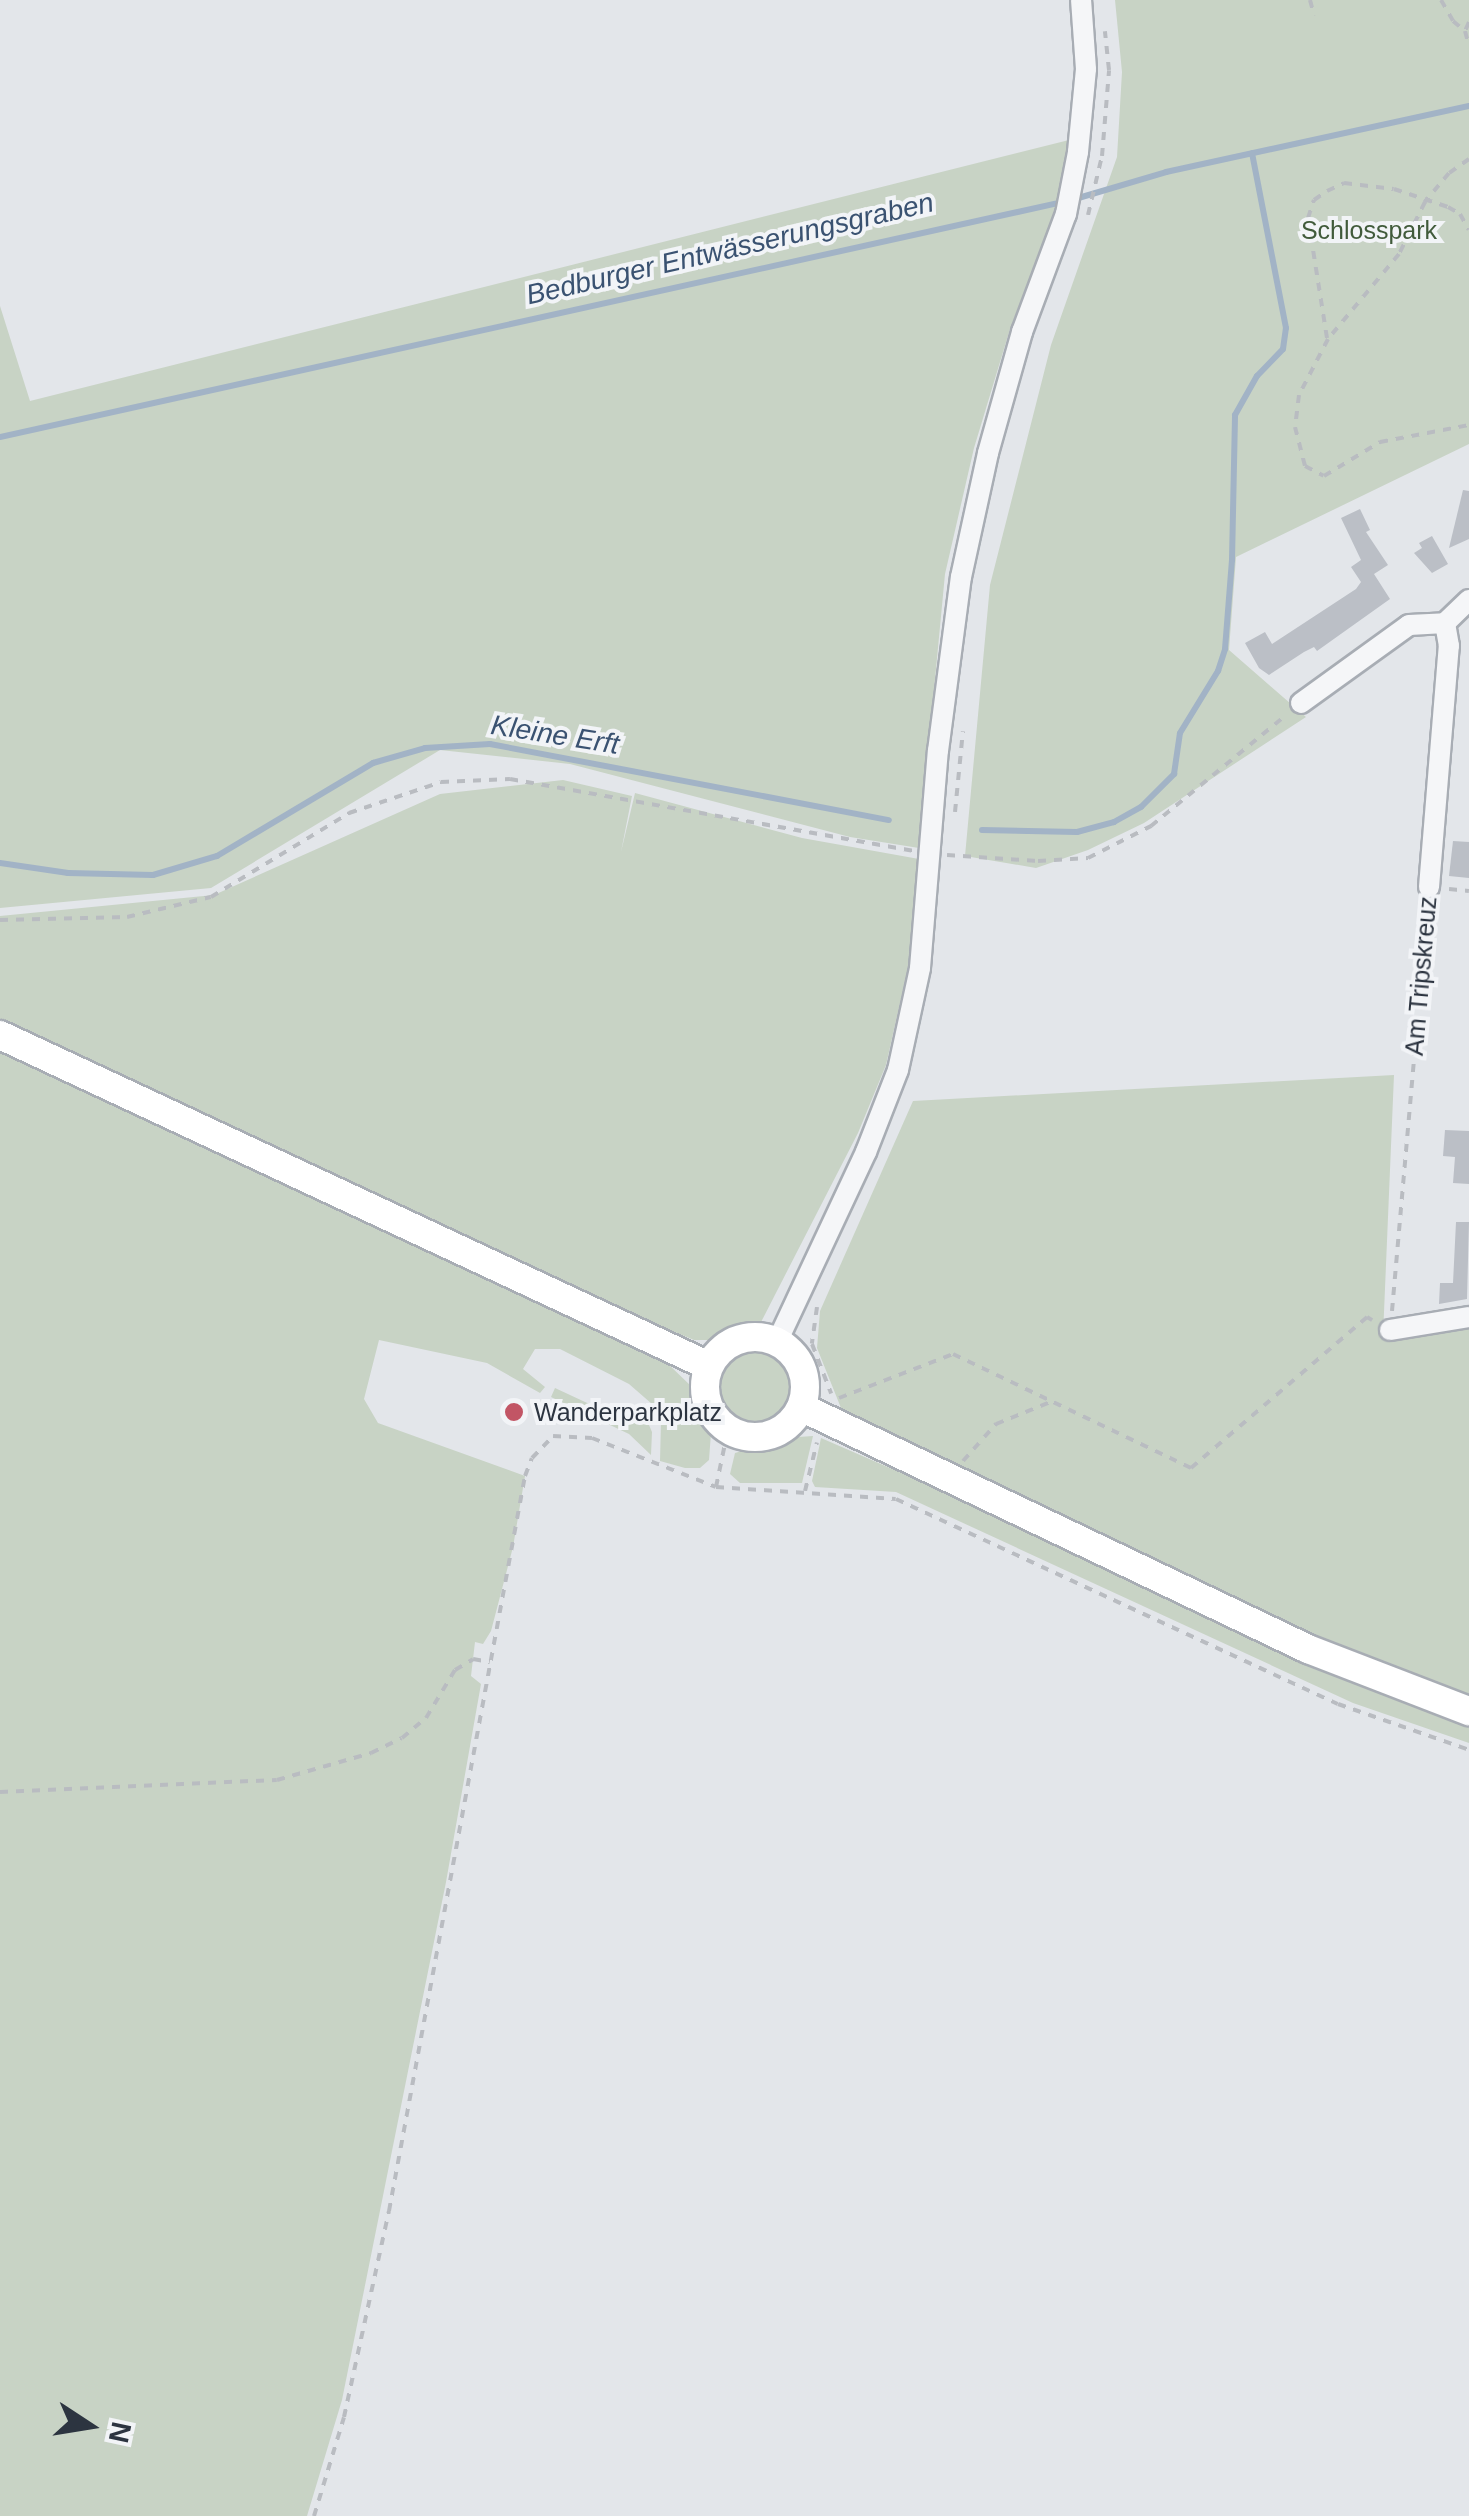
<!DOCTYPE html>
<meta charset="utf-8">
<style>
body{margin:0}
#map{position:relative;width:1469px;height:2516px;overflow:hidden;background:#e3e6ea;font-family:Helvetica,sans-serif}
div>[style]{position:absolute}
.green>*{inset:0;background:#c8d3c5}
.round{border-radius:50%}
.stream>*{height:6px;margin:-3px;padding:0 3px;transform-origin:3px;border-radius:3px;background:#a2b3c6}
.building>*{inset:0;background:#bbbfc6}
.path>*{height:4px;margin-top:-2px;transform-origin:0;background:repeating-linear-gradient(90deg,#b9bcc1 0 8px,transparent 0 16px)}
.roads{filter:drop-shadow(2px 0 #a8adb4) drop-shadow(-2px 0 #a8adb4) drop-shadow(0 2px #a8adb4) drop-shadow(0 -2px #a8adb4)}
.minor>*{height:20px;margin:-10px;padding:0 10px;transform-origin:10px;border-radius:10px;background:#f5f6f8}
.major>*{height:28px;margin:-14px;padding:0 14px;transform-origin:14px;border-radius:14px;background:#fff}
.major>.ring{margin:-14px;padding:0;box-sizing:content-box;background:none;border:28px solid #fff;border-radius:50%}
.dots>*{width:28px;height:28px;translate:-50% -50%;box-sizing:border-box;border:5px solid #f2f4f7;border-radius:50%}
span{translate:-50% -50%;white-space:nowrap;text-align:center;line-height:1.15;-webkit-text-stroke:8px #f2f4f7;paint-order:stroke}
.park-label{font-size:25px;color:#415b3b}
.street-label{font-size:25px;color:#2c3440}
.poi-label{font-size:25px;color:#2c3440}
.left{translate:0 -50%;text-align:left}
.water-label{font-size:28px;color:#3a5271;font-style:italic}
.north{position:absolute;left:40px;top:2376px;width:100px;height:100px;-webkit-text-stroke:8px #f2f4f7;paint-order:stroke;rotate:102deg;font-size:28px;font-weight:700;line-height:40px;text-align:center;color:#2c3440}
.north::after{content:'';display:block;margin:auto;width:35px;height:45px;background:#2c3440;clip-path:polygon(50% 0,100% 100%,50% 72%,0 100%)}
</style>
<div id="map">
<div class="green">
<div style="clip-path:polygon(1115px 0,1469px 0,1469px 444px,1236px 557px,1229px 650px,1306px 717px,1144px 823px,1088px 850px,1036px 868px,965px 856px,990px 585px,1051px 345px,1117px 157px,1122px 72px)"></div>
<div style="clip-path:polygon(1069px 140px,1057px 207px,1010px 329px,974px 448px,945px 574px,919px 848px,850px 837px,570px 764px,440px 750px,211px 888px,0 908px,0 306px,30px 401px)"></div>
<div style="clip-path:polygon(563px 780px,632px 796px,621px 852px,635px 793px,802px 838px,919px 859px,909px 963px,886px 1065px,858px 1133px,759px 1326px,712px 1340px,694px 1340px,602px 1302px,0 1026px,0 916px,214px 895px,440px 794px)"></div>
<div style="clip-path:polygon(0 1046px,359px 1210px,665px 1361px,692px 1387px,711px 1433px,709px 1460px,700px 1468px,685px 1468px,660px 1461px,661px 1421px,652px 1404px,629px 1384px,560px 1349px,535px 1349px,523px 1369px,545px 1387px,540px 1393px,487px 1363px,379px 1340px,364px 1399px,378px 1423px,525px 1476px,513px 1547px,491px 1631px,483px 1644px,475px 1642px,471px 1676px,481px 1684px,446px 1882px,342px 2400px,307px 2516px,0 2516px)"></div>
<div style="clip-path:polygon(1394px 1075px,1383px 1336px,1469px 1322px,1469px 1699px,1309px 1638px,843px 1413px,817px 1348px,820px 1311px,913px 1101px)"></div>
<div class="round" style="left:713px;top:1347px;width:84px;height:84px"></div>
<div style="clip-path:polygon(555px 1388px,628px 1422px,637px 1412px,646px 1418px,652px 1432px,651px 1455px,629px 1434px,551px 1397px)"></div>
<div style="clip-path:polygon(813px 1436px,802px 1483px,740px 1483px,730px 1474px,735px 1453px,784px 1438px)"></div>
<div style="clip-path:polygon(821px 1438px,1469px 1720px,1469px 1743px,1353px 1703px,896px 1492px,815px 1487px,812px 1481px)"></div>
</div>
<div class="stream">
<div style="left:1075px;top:199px;width:95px;rotate:-16.5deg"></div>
<div style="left:1166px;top:172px;width:310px;rotate:-12.3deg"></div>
<div style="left:0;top:437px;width:1089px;rotate:-12.47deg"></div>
<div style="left:982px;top:830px;width:95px;rotate:1.2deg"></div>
<div style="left:1077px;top:832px;width:38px;rotate:-15deg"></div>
<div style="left:1114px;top:822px;width:31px;rotate:-29deg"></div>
<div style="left:1141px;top:807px;width:47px;rotate:-45deg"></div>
<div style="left:1174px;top:774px;width:41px;rotate:-81.7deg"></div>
<div style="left:1180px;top:733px;width:73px;rotate:-58.5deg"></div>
<div style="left:1218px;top:671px;width:23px;rotate:-72deg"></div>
<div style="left:1225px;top:649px;width:89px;rotate:-85.5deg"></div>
<div style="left:1232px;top:560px;width:145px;rotate:-88.8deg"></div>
<div style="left:1235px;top:415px;width:45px;rotate:-60.6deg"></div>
<div style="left:1257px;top:376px;width:37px;rotate:-46deg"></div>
<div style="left:1283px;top:349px;width:21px;rotate:-82deg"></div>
<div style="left:1286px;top:328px;width:178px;rotate:-101deg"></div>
<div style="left:0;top:863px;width:69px;rotate:8.4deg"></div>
<div style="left:68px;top:873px;width:85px;rotate:1.3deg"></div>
<div style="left:153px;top:875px;width:67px;rotate:-16.5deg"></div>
<div style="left:217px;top:856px;width:182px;rotate:-30.8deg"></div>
<div style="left:373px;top:763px;width:54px;rotate:-16.1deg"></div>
<div style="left:425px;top:748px;width:65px;rotate:-3.5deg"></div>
<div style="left:490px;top:744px;width:406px;rotate:10.8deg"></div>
</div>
<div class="building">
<div style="clip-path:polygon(1463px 490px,1469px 491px,1469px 539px,1449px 548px)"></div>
<div style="clip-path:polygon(1360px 509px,1370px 530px,1366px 532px,1388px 565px,1374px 574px,1390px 599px,1317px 651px,1314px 647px,1304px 652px,1269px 675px,1259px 668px,1245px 643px,1265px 632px,1272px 644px,1356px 589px,1361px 582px,1351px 567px,1361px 560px,1341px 518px)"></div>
<div style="clip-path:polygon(1432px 536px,1448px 564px,1432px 573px,1414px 553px,1422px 548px,1419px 543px)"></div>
<div style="clip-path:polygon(1453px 841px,1469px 842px,1469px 878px,1449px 876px)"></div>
<div style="clip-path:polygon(1445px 1130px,1469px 1131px,1469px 1184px,1453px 1183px,1455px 1157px,1443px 1156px)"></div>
<div style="clip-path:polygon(1456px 1222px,1469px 1222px,1467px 1299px,1439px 1304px,1440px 1283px,1453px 1283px)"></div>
</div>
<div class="path">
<div style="left:1310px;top:0;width:16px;rotate:75deg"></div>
<div style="left:1441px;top:0;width:24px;rotate:60deg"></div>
<div style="left:1453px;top:21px;width:16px;rotate:40deg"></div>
<div style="left:1469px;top:22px;width:10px;rotate:114deg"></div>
<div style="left:1465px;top:31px;width:16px;rotate:75deg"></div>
<div style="left:1469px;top:159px;width:24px;rotate:145deg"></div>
<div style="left:1449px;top:173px;width:38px;rotate:130deg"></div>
<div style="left:1425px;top:202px;width:58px;rotate:116.6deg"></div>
<div style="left:1399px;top:254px;width:111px;rotate:129.9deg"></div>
<div style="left:1328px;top:339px;width:63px;rotate:117.4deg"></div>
<div style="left:1299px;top:395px;width:32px;rotate:97deg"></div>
<div style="left:1295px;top:427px;width:40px;rotate:75.6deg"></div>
<div style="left:1305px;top:466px;width:21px;rotate:28deg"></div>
<div style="left:1324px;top:476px;width:66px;rotate:-31.3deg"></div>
<div style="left:1380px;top:442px;width:91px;rotate:-10.8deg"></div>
<div style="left:1088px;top:215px;width:61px;rotate:-76.7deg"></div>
<div style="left:1102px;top:156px;width:86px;rotate:-85.3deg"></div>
<div style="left:1109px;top:70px;width:39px;rotate:-96deg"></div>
<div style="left:1327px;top:338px;width:121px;rotate:-99deg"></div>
<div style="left:1308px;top:218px;width:19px;rotate:-72deg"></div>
<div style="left:1314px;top:200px;width:16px;rotate:-35deg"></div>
<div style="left:1327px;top:191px;width:19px;rotate:-25deg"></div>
<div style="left:1344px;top:183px;width:50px;rotate:6.8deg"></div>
<div style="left:1394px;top:189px;width:57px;rotate:18.4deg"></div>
<div style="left:1448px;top:207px;width:14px;rotate:30deg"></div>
<div style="left:1460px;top:214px;width:18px;rotate:61deg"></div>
<div style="left:955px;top:812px;width:81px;rotate:-84.4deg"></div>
<div style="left:947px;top:855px;width:91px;rotate:3.8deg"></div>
<div style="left:1038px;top:861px;width:50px;rotate:-3.4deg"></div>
<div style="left:1088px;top:858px;width:71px;rotate:-26.9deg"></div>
<div style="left:1151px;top:826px;width:173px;rotate:-39.4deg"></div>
<div style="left:1449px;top:889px;width:20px;rotate:6deg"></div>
<div style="left:0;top:920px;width:127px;rotate:-1.4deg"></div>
<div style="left:127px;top:917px;width:86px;rotate:-13.4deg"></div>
<div style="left:211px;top:897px;width:162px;rotate:-31.3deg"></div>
<div style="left:349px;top:813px;width:97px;rotate:-18.6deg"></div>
<div style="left:441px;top:782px;width:69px;rotate:-2.5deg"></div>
<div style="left:510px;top:779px;width:409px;rotate:10.1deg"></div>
<div style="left:817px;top:1307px;width:37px;rotate:98deg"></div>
<div style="left:812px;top:1344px;width:53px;rotate:68.8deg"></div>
<div style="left:1392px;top:1311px;width:406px;rotate:-85deg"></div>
<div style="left:839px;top:1398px;width:122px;rotate:-21.1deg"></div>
<div style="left:953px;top:1354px;width:264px;rotate:25.6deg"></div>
<div style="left:1191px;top:1468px;width:232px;rotate:-40.6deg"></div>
<div style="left:1367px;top:1317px;width:6px;rotate:31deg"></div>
<div style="left:963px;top:1461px;width:50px;rotate:-48.3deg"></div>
<div style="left:996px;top:1424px;width:61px;rotate:-22deg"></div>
<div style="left:716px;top:1487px;width:59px;rotate:-78.3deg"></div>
<div style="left:805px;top:1491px;width:50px;rotate:-76.2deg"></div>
<div style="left:0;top:1792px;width:277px;rotate:-2.5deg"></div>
<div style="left:277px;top:1780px;width:98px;rotate:-16deg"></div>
<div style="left:371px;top:1753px;width:34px;rotate:-26deg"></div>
<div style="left:402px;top:1738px;width:31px;rotate:-40deg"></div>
<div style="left:426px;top:1718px;width:56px;rotate:-58.9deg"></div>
<div style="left:455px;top:1670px;width:21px;rotate:-31deg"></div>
<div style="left:473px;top:1659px;width:17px;rotate:10deg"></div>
<div style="left:314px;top:2516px;width:103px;rotate:-73.1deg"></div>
<div style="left:344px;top:2417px;width:211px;rotate:-77.7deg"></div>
<div style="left:389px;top:2211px;width:747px;rotate:-79.52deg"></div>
<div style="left:525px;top:1476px;width:19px;rotate:-69deg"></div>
<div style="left:532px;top:1458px;width:30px;rotate:-46deg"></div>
<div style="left:553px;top:1436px;width:39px;rotate:3deg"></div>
<div style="left:592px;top:1438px;width:133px;rotate:21.6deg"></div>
<div style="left:716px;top:1487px;width:180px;rotate:3.8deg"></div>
<div style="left:896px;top:1499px;width:487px;rotate:24.9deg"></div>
<div style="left:1338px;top:1704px;width:139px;rotate:19.3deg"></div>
</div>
<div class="roads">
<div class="minor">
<div style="left:1301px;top:703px;width:133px;rotate:-35.8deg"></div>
<div style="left:1409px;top:625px;width:36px;rotate:-3deg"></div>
<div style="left:1445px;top:623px;width:33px;rotate:-44deg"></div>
<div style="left:1429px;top:887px;width:242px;rotate:-85.3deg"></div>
<div style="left:1449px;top:646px;width:23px;rotate:-100deg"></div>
<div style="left:1390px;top:1330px;width:80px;rotate:-9.3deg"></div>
<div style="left:777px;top:1342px;width:210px;rotate:-64.9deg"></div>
<div style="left:866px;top:1152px;width:88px;rotate:-68.7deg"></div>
<div style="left:898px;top:1070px;width:104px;rotate:-77.8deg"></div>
<div style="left:920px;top:968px;width:218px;rotate:-85.3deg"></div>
<div style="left:938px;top:751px;width:176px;rotate:-82.5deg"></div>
<div style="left:961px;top:577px;width:127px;rotate:-77.7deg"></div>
<div style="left:988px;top:453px;width:126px;rotate:-74.3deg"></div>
<div style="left:1022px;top:332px;width:126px;rotate:-69.6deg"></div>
<div style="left:1066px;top:214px;width:63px;rotate:-79deg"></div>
<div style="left:1078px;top:152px;width:83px;rotate:-84.5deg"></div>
<div style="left:1086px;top:69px;width:69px;rotate:-94.1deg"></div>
</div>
<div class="major">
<div style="left:0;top:1035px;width:782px;rotate:25.03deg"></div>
<div class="ring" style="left:705px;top:1337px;width:72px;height:72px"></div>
<div style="left:801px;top:1407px;width:562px;rotate:25.52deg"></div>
<div style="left:1308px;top:1649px;width:173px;rotate:21.1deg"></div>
</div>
</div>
<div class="dots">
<div style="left:514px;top:1412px;background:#c25565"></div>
</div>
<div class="park-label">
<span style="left:1369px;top:230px">Schlosspark</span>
</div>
<div class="street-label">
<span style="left:1421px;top:976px;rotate:-85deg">Am Tripskreuz</span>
</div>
<div class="poi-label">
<span class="left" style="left:534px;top:1412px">Wanderparkplatz</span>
</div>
<div class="water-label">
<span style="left:730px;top:249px;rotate:-13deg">Bedburger Entwässerungsgraben</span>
<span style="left:555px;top:735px;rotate:9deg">Kleine Erft</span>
</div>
<div class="north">N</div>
</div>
